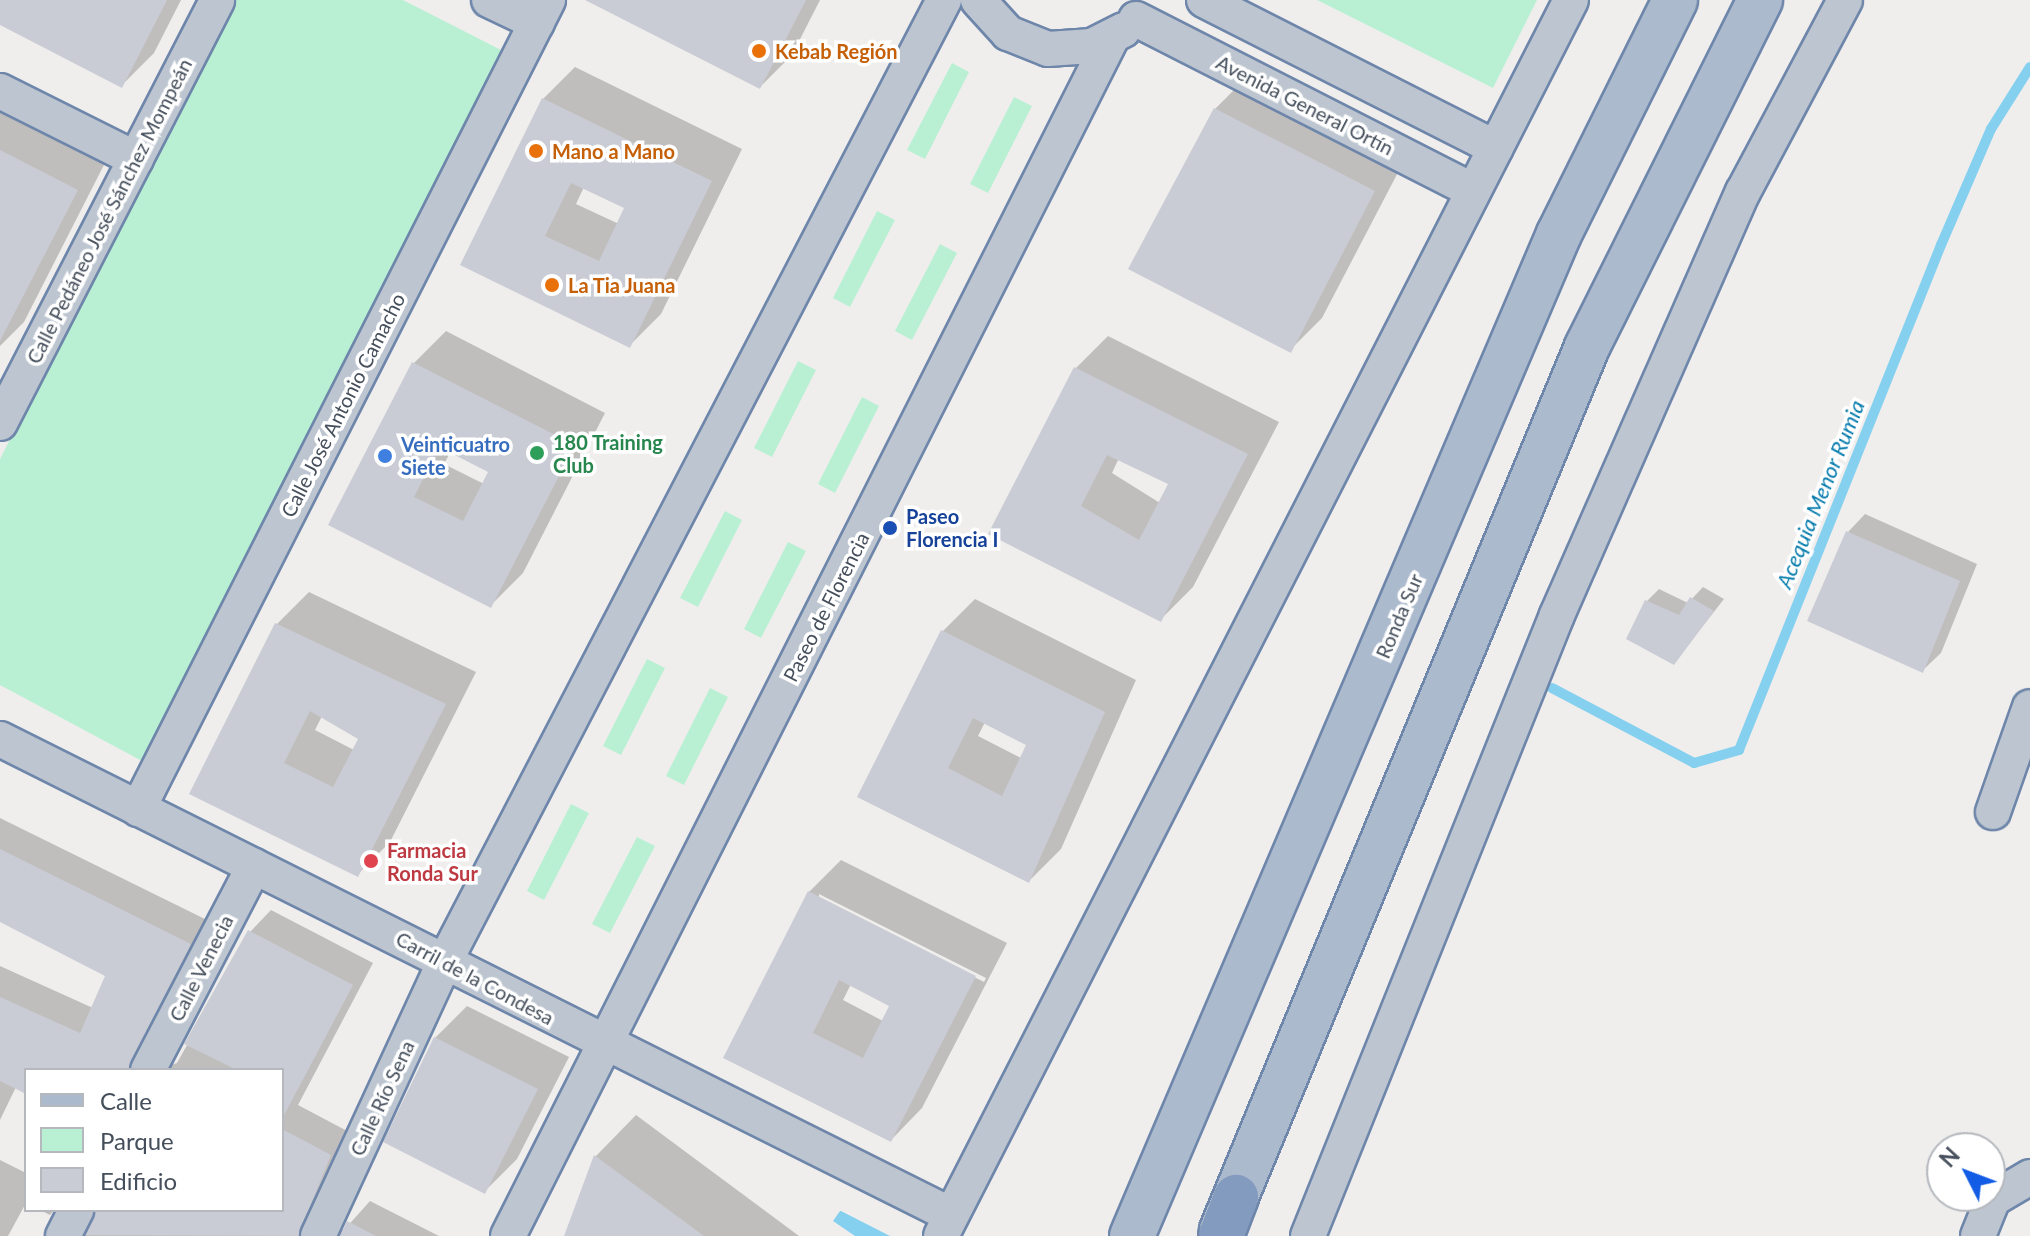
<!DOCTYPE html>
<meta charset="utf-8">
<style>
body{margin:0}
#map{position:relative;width:2030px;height:1236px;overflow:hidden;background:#f0eeed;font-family:Lato,sans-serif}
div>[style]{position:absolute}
.green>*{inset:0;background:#b9f0d3}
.water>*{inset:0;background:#85d0ef}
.shadow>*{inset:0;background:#0003}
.stream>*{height:10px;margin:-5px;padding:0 5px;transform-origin:5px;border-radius:5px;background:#85d0ef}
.building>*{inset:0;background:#c9ccd4}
.roads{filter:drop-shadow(2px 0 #6e86aa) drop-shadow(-2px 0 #6e86aa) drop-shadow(0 2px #6e86aa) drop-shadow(0 -2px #6e86aa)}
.street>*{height:34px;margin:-17px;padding:0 17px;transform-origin:17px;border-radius:17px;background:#bdc6d0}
.primary>*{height:44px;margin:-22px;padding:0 22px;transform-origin:22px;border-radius:22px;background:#acbace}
.highway>*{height:44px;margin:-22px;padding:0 22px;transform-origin:22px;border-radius:22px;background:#839bbf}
.dots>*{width:22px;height:22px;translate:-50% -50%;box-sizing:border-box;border:4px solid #fff;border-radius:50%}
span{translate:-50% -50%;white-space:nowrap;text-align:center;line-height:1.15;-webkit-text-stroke:7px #fff;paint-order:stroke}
.food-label{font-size:20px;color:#c56008;font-weight:700}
.left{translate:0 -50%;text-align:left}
.street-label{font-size:20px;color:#454f5c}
.leisure-label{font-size:20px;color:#27864d;font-weight:700}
.shop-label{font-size:20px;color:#366cbe;font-weight:700}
.transit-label{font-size:20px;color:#164399;font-weight:700}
.health-label{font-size:20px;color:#be3a42;font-weight:700}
.water-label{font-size:22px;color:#077cad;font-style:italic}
.legend{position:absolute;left:24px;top:1068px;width:260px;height:144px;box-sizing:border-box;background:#fff;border:2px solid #b5b9be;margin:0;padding:10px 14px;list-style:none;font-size:24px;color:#454f5c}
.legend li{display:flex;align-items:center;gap:16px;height:40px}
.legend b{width:40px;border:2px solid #b5b9be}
.north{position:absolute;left:1926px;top:1132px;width:80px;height:80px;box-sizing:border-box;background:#fff;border:2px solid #b5b9be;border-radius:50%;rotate:312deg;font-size:22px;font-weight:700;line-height:32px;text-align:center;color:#454f5c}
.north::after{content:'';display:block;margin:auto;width:28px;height:36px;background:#125ce6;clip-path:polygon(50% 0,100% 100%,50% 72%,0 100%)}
</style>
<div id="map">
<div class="green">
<div style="clip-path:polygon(232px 0,403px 0,503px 51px,142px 761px,0 685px,0 459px)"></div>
<div style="clip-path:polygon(1317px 0,1537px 0,1493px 88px)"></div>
<div style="clip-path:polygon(952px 63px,969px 72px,925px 159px,907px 150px)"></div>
<div style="clip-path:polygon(1014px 97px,1032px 106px,988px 193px,970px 184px)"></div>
<div style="clip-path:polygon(877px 211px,895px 220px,850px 307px,833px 298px)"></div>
<div style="clip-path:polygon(940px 244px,957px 253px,912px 340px,895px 331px)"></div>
<div style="clip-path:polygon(798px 361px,816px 370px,772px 457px,754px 448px)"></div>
<div style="clip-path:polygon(862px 397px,879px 406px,835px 493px,818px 484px)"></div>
<div style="clip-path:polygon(725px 511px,742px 520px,698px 607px,680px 598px)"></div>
<div style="clip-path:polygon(788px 542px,806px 551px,761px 638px,744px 629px)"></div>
<div style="clip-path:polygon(647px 659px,665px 668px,621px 755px,603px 746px)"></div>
<div style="clip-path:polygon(710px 688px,728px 697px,684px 785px,666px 776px)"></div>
<div style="clip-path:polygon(571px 804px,589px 813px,544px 900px,527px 891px)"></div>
<div style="clip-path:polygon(637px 837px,655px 846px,610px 933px,592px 924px)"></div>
</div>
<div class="water">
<div style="clip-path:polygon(840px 1211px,841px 1211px,890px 1236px,855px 1236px,833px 1221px)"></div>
</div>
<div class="shadow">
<div style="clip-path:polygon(0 0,181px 0,154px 53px,122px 85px,0 23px)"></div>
<div style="clip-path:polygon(593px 0,820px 0,792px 55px,760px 87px)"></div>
<div style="clip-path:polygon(evenodd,575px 67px,742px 149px,661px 314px,629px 346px,462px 264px,543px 99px,575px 67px,584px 187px,627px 207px,619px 224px,576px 204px,584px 187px)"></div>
<div style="clip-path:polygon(1247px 77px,1405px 159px,1322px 318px,1290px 350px,1215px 109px)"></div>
<div style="clip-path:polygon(0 102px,108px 157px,24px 322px,0 346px)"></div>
<div style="clip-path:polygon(evenodd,446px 331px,605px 413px,523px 573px,491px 605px,331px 524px,414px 363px,446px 331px,451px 451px,491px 471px,484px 484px,444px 464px,451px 451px)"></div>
<div style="clip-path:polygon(evenodd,1108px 336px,1279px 422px,1193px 587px,1161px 619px,991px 534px,1076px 368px,1108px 336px,1119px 458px,1171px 483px,1160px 503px,1112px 473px,1119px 458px)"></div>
<div style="clip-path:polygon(1865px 514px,1977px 564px,1941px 653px,1923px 670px,1848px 532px)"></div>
<div style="clip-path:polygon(1703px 587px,1724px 599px,1674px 663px,1647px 601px,1659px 589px,1688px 603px)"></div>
<div style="clip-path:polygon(evenodd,309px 592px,476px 672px,390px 842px,358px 874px,192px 793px,277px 624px,309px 592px,322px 716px,361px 738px,354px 750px,315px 730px,322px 716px)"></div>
<div style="clip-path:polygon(evenodd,975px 599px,1136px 680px,1061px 849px,1029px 881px,860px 796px,943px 631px,975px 599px,985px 722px,1029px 744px,1021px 758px,978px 736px,985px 722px)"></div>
<div style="clip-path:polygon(0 818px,211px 922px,161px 1068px,177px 1063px,250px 932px,271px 910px,373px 963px,298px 1105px,351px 1133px,323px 1227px,344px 1230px,370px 1201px,439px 1236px,83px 1236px,95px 1210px,282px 1210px,282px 1070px,26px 1070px,26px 1084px,16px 1087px,0 1120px,0 966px,93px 1008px,108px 975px,0 920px)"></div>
<div style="clip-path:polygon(evenodd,841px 860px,1007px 943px,922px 1108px,891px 1140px,726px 1057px,809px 892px,841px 860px,819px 894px,986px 978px,984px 982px,819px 899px,819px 894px,841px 860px,851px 984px,891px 1005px,883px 1021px,843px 1000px,851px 984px)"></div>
<div style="clip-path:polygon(467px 1006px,569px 1057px,517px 1159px,485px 1191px,435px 1038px)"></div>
<div style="clip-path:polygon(636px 1115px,799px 1236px,566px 1236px,596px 1156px)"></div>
<div style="clip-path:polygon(0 1160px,26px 1173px,26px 1203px,8px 1236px,0 1236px)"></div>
<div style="clip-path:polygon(40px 1210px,54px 1210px,50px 1215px)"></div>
</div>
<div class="stream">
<div style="left:1552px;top:688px;width:161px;rotate:27.8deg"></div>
<div style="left:1694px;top:763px;width:47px;rotate:-16.1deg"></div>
<div style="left:1739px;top:750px;width:544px;rotate:-68.2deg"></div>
<div style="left:1941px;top:245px;width:126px;rotate:-66.7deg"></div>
<div style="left:1991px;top:129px;width:73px;rotate:-57.8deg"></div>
</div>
<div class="building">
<div style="clip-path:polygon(0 0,167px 0,122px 88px,0 25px)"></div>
<div style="clip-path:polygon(585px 0,806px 0,760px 89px)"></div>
<div style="clip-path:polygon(evenodd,542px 98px,712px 181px,630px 348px,460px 265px,542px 98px,571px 183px,624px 208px,599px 261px,545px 236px,571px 183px)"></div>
<div style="clip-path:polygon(1214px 108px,1375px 191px,1291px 353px,1128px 269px)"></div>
<div style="clip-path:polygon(0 150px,78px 190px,0 341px)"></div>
<div style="clip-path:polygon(evenodd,412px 362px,575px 445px,491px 608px,328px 525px,412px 362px,439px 447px,488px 472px,463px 521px,414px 497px,439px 447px)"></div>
<div style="clip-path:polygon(evenodd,1074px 367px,1248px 454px,1161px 622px,988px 534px,1074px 367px,1107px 455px,1168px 484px,1139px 540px,1081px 506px,1107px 455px)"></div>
<div style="clip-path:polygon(1846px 531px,1960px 581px,1923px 673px,1807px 621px)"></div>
<div style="clip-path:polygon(1690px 597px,1714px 611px,1674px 665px,1626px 639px,1645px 600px,1679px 615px)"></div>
<div style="clip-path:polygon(evenodd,275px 623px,446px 704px,358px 877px,189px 794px,275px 623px,310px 711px,358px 739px,333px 787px,284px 763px,310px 711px)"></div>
<div style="clip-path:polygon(evenodd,941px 630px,1105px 712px,1029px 883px,857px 797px,941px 630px,973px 718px,1026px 745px,1002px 796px,948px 768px,973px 718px)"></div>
<div style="clip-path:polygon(0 849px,191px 944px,128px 1070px,26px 1070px,26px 1094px,0 1081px,0 997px,80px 1033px,105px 976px,0 922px)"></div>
<div style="clip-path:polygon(evenodd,808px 891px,976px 976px,891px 1142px,723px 1058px,808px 891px,839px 980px,889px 1006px,863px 1058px,813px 1033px,839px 980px)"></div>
<div style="clip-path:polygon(248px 930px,353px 985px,282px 1119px,282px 1070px,237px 1070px,184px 1044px)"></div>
<div style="clip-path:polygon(434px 1037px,538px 1089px,485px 1194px,383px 1142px)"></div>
<div style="clip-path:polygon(282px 1129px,331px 1155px,298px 1236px,86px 1235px,96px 1210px,282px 1210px)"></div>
<div style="clip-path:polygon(594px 1155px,704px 1236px,564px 1236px)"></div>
<div style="clip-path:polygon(347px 1221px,376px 1236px,340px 1236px)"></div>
</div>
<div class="roads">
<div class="street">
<div style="left:489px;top:0;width:53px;rotate:25.6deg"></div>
<div style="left:978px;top:0;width:45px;rotate:47.7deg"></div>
<div style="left:1008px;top:33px;width:43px;rotate:21.8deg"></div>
<div style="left:1048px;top:49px;width:44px;rotate:-3.9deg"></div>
<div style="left:1092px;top:46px;width:35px;rotate:-27deg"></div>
<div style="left:1204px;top:0;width:327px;rotate:26.9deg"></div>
<div style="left:1136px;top:19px;width:378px;rotate:27deg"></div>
<div style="left:0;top:91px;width:152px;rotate:26.6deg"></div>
<div style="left:0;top:423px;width:475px;rotate:-62.8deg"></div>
<div style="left:0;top:739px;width:1063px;rotate:26.59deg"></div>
<div style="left:138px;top:809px;width:907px;rotate:-63.12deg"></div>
<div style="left:1993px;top:812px;width:111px;rotate:-70.6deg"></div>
<div style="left:148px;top:1070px;width:230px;rotate:-62.5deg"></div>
<div style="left:63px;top:1236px;width:29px;rotate:-63deg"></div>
<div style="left:318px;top:1236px;width:303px;rotate:-65.2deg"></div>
<div style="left:445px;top:961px;width:1083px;rotate:-62.56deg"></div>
<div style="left:508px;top:1236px;width:1343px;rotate:-63.26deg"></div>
<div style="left:941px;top:1236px;width:1387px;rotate:-62.99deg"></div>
<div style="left:1308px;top:1236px;width:669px;rotate:-68.15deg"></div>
<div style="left:1557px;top:615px;width:462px;rotate:-66.3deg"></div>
<div style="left:1743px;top:192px;width:217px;rotate:-62deg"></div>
<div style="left:1978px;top:1236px;width:40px;rotate:-68deg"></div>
<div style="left:1993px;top:1199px;width:43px;rotate:-30.7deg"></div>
</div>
<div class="primary">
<div style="left:1222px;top:1230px;width:955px;rotate:-67.54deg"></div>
<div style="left:1587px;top:347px;width:388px;rotate:-63.5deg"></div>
<div style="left:1132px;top:1236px;width:1089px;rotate:-66.92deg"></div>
<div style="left:1559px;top:234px;width:261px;rotate:-63.6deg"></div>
</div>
<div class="highway">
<div style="left:1221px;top:1236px;width:42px;rotate:-69deg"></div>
</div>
</div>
<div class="dots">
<div style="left:759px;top:51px;background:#e8710a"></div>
<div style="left:536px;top:151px;background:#e8710a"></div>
<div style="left:552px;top:285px;background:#e8710a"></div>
<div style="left:537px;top:453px;background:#2e9e5b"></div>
<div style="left:385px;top:456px;background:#3f7fe0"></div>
<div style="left:890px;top:528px;background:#1a4fb4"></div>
<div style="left:371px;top:861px;background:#e0444e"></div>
</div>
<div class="food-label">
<span class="left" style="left:775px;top:51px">Kebab Región</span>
<span class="left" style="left:552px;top:151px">Mano a Mano</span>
<span class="left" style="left:568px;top:285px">La Tia Juana</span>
</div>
<div class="street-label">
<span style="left:1305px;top:105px;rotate:27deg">Avenida General Ortín</span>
<span style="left:109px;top:211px;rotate:-63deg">Calle Pedáneo José Sánchez Mompeán</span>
<span style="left:343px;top:405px;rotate:-63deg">Calle José Antonio Camacho</span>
<span style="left:826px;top:607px;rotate:-63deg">Paseo de Florencia</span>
<span style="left:1399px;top:616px;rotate:-67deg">Ronda Sur</span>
<span style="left:201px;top:968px;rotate:-63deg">Calle Venecia</span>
<span style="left:475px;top:978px;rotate:28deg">Carril de la Condesa</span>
<span style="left:382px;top:1098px;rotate:-65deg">Calle Río Sena</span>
</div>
<div class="leisure-label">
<span class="left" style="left:553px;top:454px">180 Training<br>Club</span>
</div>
<div class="shop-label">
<span class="left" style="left:401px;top:456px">Veinticuatro<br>Siete</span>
</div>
<div class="transit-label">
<span class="left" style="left:906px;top:528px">Paseo<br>Florencia I</span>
</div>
<div class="health-label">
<span class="left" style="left:387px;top:862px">Farmacia<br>Ronda Sur</span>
</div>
<div class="water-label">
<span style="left:1820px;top:494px;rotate:-68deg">Acequia Menor Rumia</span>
</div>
<ul class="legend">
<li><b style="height:10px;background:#acbace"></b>Calle</li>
<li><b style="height:22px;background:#b9f0d3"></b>Parque</li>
<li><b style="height:22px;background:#c9ccd4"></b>Edificio</li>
</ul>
<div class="north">N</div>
</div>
